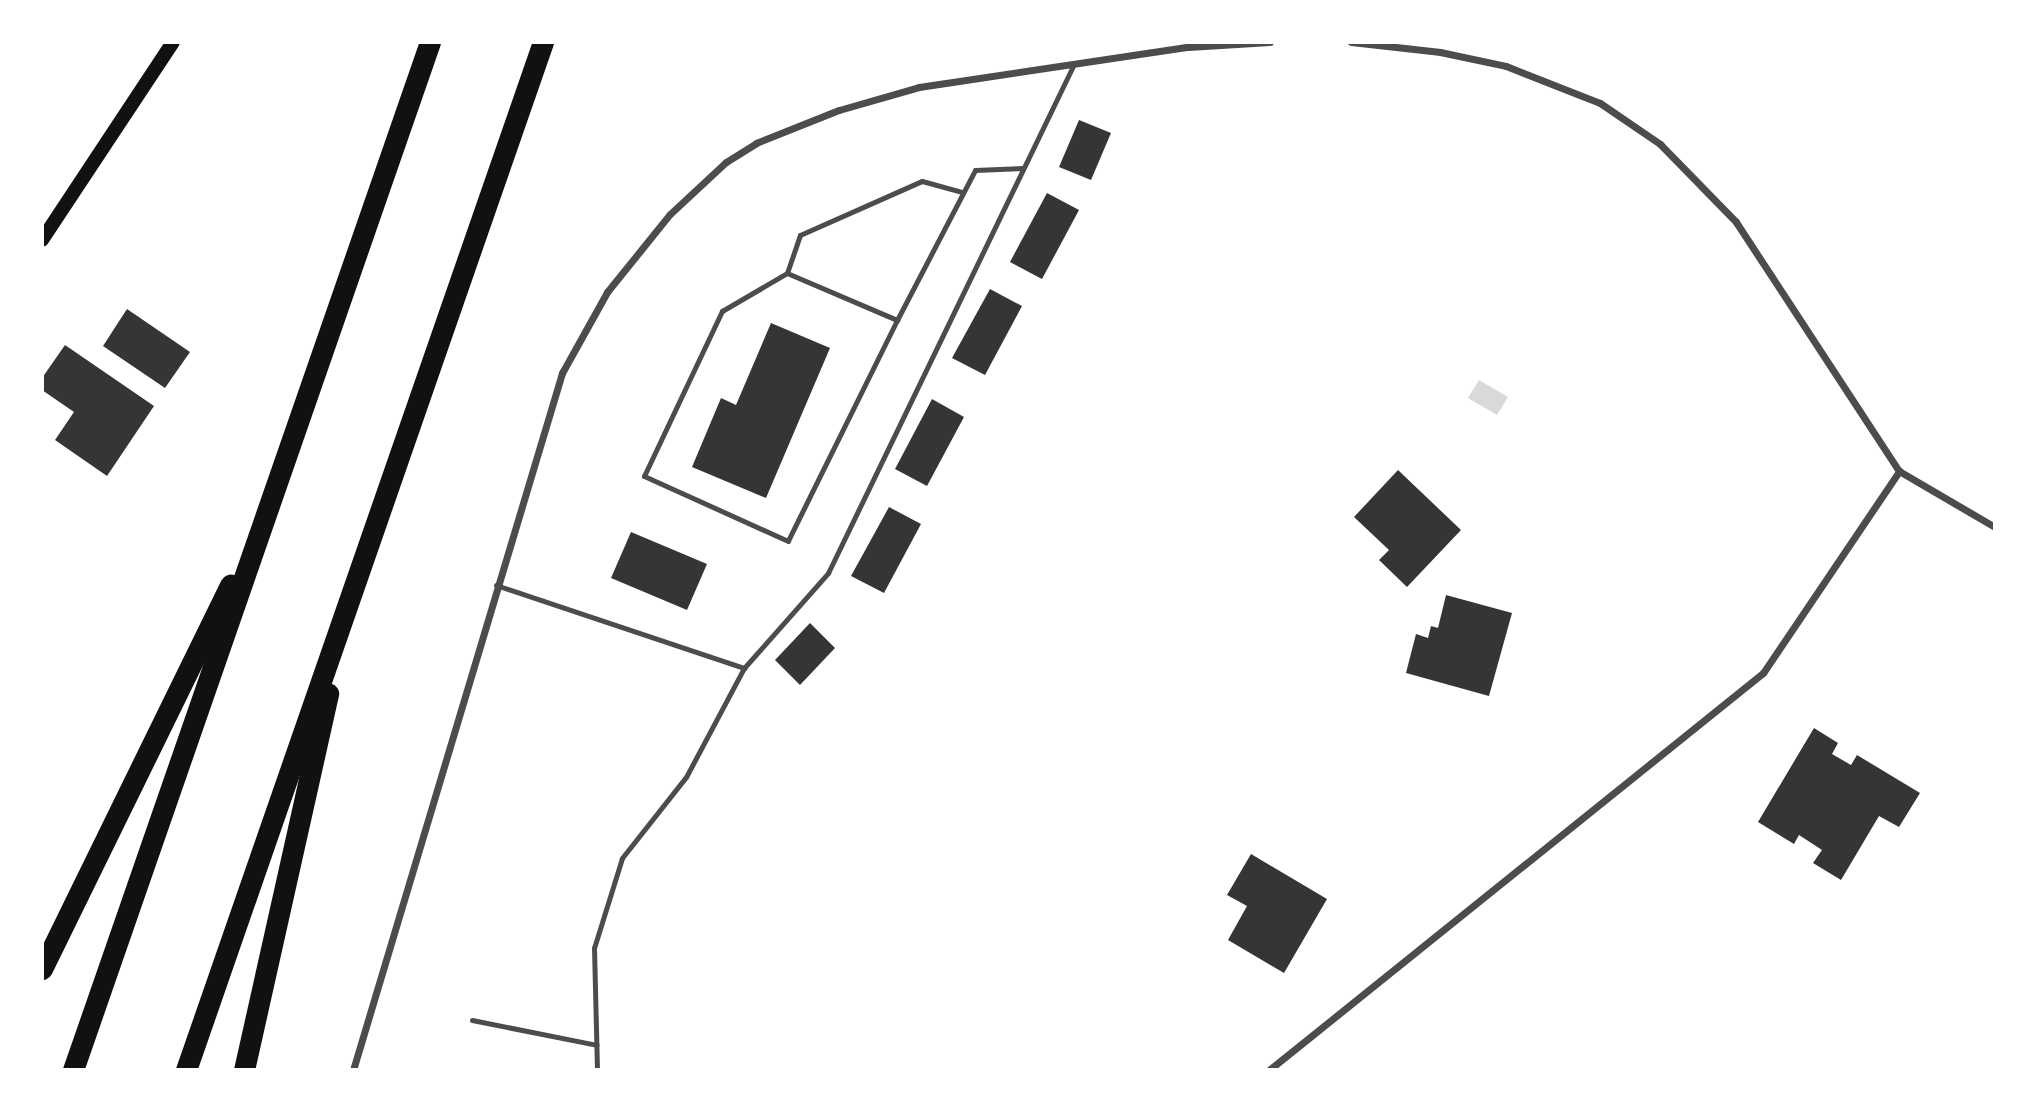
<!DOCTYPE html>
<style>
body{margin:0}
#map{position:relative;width:2037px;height:1112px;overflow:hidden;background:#fff;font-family:"Libre Baskerville",serif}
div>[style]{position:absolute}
.water>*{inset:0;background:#d9d9d9}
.building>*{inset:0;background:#353535}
.service>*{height:5px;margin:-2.5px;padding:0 2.5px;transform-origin:2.5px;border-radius:2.5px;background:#4c4c4c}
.minor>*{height:7px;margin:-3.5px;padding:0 3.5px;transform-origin:3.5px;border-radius:3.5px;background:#4c4c4c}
.secondary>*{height:14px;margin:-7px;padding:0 7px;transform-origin:7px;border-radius:7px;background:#111}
.motorway>*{height:21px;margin:-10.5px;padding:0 10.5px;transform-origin:10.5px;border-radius:10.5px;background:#111}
span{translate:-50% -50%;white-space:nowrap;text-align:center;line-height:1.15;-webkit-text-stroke:5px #fff;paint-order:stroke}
.frame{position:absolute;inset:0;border:44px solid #fff;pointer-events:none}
</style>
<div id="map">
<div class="water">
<div style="clip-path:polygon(1479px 380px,1508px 397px,1497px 415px,1468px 398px)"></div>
</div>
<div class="building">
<div style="clip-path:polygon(1079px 120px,1111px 133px,1091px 180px,1059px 167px)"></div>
<div style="clip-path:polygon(1047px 193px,1079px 210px,1042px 279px,1010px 262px)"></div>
<div style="clip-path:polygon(990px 289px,1022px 306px,985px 375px,952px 358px)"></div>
<div style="clip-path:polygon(127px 309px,190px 352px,165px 388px,103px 346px)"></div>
<div style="clip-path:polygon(771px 323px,830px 348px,766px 498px,692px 467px,721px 398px,736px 405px)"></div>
<div style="clip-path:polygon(65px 345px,154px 406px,107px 476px,55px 440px,74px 412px,42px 390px,42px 378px)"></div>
<div style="clip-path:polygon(932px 399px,964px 417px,927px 486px,895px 469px)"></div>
<div style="clip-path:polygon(1398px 470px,1461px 530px,1407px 587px,1379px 560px,1389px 550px,1354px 517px)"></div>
<div style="clip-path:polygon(889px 507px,921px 524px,884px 593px,851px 576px)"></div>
<div style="clip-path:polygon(631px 532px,707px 564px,687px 610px,611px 578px)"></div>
<div style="clip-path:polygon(1446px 595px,1512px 613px,1489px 696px,1406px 673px,1416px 634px,1428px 638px,1431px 626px,1438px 628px)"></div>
<div style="clip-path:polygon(810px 623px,835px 648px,800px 685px,775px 660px)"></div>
<div style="clip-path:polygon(1814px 728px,1838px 743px,1832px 754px,1851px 765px,1857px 755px,1920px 793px,1899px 827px,1879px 816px,1841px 880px,1813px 863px,1822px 850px,1799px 835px,1794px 844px,1758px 822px)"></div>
<div style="clip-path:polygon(1251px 854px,1327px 899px,1284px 973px,1228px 940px,1247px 906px,1227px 895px)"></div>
</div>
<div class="service">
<div style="left:787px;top:273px;width:40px;rotate:-71.1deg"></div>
<div style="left:800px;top:235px;width:133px;rotate:-23.9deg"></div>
<div style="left:922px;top:181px;width:41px;rotate:15.4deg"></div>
<div style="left:897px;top:320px;width:246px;rotate:116.3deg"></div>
<div style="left:788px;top:541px;width:158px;rotate:-155.7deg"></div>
<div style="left:644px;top:476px;width:183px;rotate:-64.7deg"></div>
<div style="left:722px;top:311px;width:75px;rotate:-30.3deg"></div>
<div style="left:787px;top:273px;width:120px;rotate:23.1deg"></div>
<div style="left:897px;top:320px;width:169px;rotate:-62.5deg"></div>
<div style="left:975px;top:170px;width:48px;rotate:-2.4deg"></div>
<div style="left:496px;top:585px;width:262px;rotate:18.5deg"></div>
<div style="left:744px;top:668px;width:127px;rotate:-48.5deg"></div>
<div style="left:828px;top:573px;width:565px;rotate:-64.21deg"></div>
<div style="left:472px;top:1020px;width:127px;rotate:11.3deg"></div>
<div style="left:597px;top:1070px;width:122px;rotate:-91.4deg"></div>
<div style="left:594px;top:948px;width:94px;rotate:-72.7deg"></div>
<div style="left:622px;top:858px;width:103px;rotate:-51.7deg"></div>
<div style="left:686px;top:777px;width:123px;rotate:-62deg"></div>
</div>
<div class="minor">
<div style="left:1351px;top:42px;width:90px;rotate:6.4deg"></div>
<div style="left:1440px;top:52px;width:67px;rotate:12deg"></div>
<div style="left:1506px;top:66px;width:101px;rotate:21.5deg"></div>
<div style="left:1600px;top:103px;width:73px;rotate:34.3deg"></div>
<div style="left:1660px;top:144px;width:109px;rotate:45.7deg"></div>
<div style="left:1736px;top:222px;width:298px;rotate:56.8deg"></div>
<div style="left:1899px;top:471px;width:111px;rotate:30.3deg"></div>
<div style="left:353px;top:1070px;width:728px;rotate:-73.31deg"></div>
<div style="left:562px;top:373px;width:93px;rotate:-60.9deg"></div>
<div style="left:607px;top:292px;width:100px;rotate:-51.1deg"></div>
<div style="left:670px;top:214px;width:76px;rotate:-42.9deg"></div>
<div style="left:726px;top:162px;width:36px;rotate:-32deg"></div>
<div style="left:756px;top:143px;width:89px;rotate:-21.7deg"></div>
<div style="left:839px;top:110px;width:83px;rotate:-16deg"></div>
<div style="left:919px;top:87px;width:272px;rotate:-8.5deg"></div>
<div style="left:1188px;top:47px;width:82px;rotate:-3.5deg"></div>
<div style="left:1269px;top:1070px;width:634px;rotate:-38.79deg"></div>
<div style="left:1763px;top:673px;width:244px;rotate:-56deg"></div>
</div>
<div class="secondary">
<div style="left:42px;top:240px;width:237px;rotate:-56.5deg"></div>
</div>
<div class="motorway">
<div style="left:42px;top:969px;width:428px;rotate:-63.9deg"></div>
<div style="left:73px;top:1070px;width:1088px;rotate:-70.85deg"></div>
<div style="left:186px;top:1070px;width:1088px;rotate:-70.85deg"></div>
<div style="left:244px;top:1070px;width:386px;rotate:-77.4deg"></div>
</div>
<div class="frame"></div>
</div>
